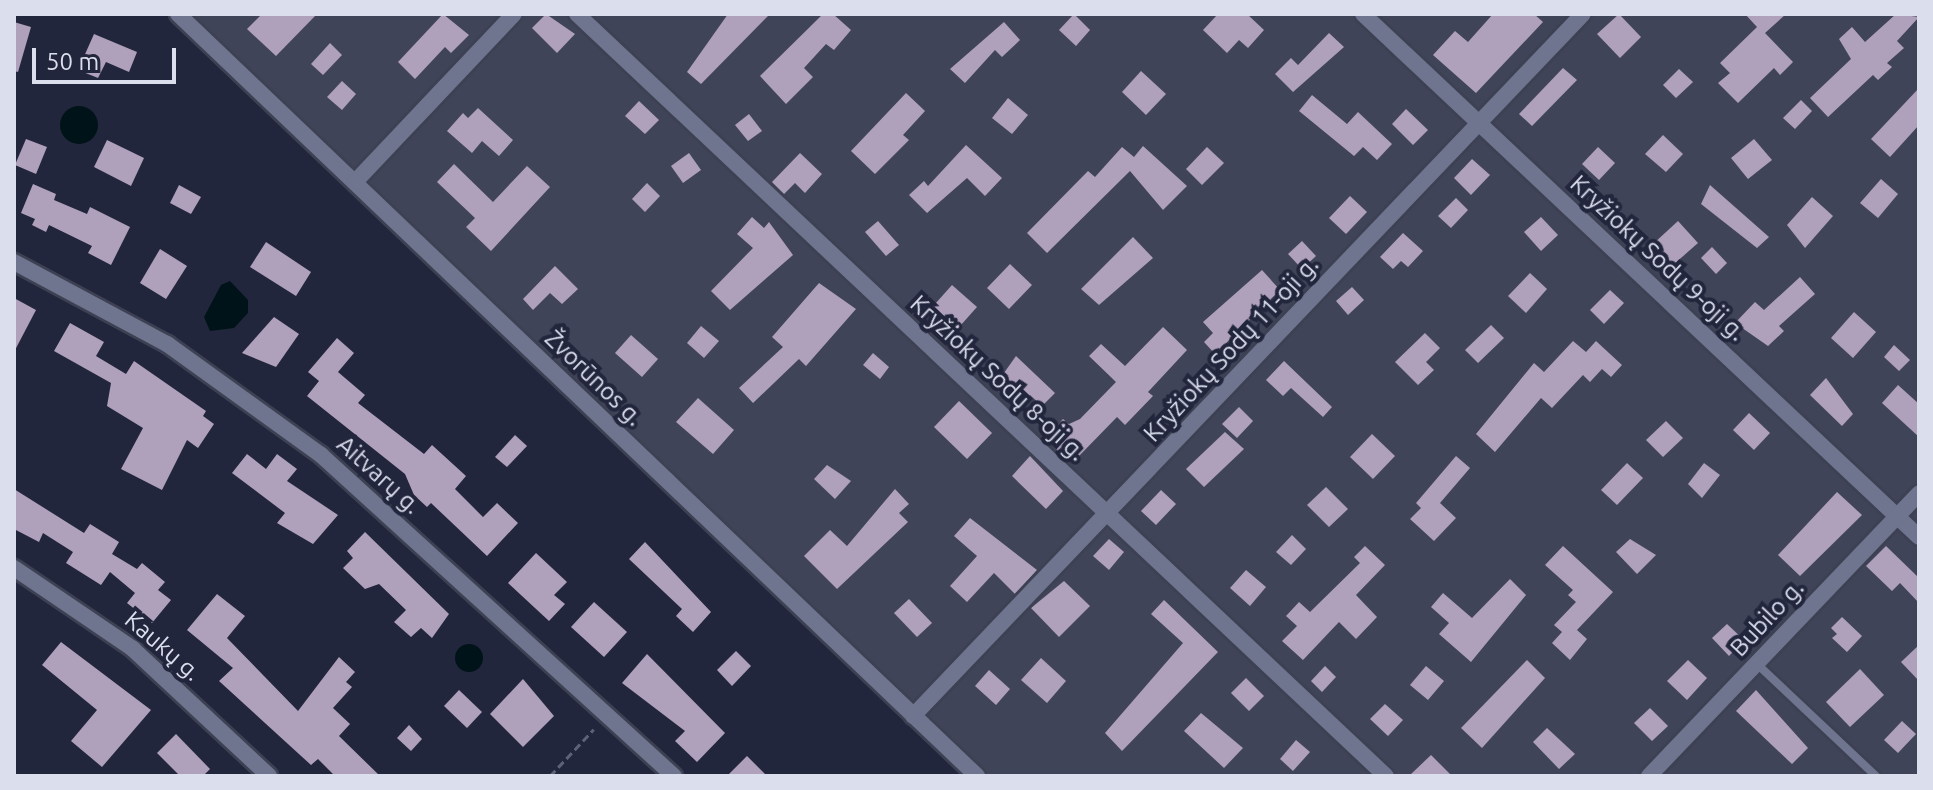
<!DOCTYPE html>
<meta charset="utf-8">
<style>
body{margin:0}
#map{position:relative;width:1933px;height:790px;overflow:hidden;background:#22263d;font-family:Ubuntu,sans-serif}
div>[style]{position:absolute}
.green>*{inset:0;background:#404458}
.water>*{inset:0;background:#001318}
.round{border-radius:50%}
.building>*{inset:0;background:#afa0bb}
.path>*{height:3px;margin-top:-1.5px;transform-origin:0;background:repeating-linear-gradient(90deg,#5e6277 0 8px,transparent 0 12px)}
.roads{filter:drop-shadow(2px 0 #3d4153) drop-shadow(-2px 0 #3d4153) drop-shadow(0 2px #3d4153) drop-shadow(0 -2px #3d4153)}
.lane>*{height:8px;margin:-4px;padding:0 4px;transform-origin:4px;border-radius:4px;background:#6f748f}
.street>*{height:16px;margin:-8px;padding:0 8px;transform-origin:8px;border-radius:8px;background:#6f748f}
span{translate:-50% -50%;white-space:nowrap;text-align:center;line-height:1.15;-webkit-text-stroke:8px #22263d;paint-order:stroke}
.street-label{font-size:24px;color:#dadeed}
.frame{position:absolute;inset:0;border:16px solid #dadeed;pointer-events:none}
.scale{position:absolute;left:32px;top:48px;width:144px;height:36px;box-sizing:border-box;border:4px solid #dadeed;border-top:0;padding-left:10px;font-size:24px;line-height:28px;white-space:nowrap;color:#dadeed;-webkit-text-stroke:6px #22263d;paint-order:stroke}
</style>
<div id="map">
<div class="green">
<div style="clip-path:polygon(172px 14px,1919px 14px,1919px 776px,989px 776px)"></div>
</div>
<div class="water">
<div class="round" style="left:60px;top:106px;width:38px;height:38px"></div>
<div style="clip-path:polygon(230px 281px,248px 300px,248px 313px,234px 328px,210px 331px,204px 317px,221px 285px)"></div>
<div class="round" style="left:455px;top:644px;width:28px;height:28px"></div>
</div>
<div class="building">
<div style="clip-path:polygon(262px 14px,317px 14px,276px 56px,247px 29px)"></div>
<div style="clip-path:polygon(443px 14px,469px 35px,451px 53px,445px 47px,415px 79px,398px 62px)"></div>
<div style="clip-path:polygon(546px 14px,575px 34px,557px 53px,532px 28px)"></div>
<div style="clip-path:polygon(728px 14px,770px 14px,701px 84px,687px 72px)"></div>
<div style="clip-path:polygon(823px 14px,833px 14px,851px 30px,834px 50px,826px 44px,804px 68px,813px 77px,786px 104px,760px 76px)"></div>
<div style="clip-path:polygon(1074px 14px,1090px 30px,1076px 46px,1059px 30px)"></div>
<div style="clip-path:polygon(1218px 14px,1247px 14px,1264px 30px,1248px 48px,1239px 40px,1227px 53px,1203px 30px)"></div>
<div style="clip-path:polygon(1493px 14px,1534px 14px,1543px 22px,1476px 93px,1433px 55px,1455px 31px,1468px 42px)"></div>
<div style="clip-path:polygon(1619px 14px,1641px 37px,1620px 58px,1597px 34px)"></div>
<div style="clip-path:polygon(1745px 14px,1786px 14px,1765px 33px,1793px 62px,1780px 75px,1774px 68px,1738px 103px,1718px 83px,1730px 73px,1720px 63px,1757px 27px)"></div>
<div style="clip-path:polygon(1896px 14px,1919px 17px,1897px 41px,1904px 48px,1887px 63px,1892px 67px,1878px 80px,1873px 75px,1828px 117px,1810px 98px,1851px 59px,1839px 39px,1852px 27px,1865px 42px)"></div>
<div style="clip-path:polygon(14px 22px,31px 27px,18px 72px,14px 71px)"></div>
<div style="clip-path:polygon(1004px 22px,1020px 40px,1002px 57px,995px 50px,965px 83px,950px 69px)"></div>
<div style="clip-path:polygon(1329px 33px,1344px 47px,1293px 92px,1275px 74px,1291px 58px,1298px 65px)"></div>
<div style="clip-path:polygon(94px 34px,137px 52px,129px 72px,106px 62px,98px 78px,78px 70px)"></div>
<div style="clip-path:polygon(330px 43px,342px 55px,323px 75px,311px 64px)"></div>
<div style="clip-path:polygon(1563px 68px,1577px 80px,1532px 126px,1519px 114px)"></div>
<div style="clip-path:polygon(1679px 69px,1693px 82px,1676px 98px,1663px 85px)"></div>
<div style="clip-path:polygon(1141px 71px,1166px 94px,1146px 115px,1122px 92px)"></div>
<div style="clip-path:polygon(342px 81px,356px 94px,342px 110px,327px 97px)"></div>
<div style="clip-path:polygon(1919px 88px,1919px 125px,1890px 157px,1871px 139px)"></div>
<div style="clip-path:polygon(906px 93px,925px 111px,903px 135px,909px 140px,875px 174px,851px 151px)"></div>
<div style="clip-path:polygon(1312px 95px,1347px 124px,1358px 112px,1392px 144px,1377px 160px,1363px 147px,1354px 156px,1299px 111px)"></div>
<div style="clip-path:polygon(1008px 98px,1028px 115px,1012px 134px,992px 118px)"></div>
<div style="clip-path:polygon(1801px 100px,1812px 111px,1795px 129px,1783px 118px)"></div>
<div style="clip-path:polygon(639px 101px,659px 120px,645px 134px,625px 116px)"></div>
<div style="clip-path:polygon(478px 108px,513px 140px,499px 156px,482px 141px,472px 153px,447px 131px,463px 113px,468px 118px)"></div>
<div style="clip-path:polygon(1406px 109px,1428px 130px,1413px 145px,1392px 124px)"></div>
<div style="clip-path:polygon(749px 114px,762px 131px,748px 141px,735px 125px)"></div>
<div style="clip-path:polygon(1663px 135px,1683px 154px,1666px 172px,1645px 154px)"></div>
<div style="clip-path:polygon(26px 139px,47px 147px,36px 174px,15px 165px)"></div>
<div style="clip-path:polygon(1754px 139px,1772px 160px,1748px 179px,1731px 158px)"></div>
<div style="clip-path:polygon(107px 140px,144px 158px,131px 186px,94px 167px)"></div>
<div style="clip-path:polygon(966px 145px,1002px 178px,985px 196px,967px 178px,927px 213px,909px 195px,924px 181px,928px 186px)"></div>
<div style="clip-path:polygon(1143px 146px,1187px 186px,1163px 210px,1130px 171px,1047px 253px,1027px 233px,1088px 171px,1095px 177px,1122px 147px,1134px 157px)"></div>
<div style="clip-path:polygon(1207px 147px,1224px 163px,1202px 185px,1186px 169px)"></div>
<div style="clip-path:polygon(1598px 147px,1615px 163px,1599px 180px,1582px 164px)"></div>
<div style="clip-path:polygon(689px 153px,701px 170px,683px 183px,671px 166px)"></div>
<div style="clip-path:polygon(800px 153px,822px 174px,805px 193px,795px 183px,784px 194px,772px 182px)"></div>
<div style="clip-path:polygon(1472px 159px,1490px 175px,1471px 195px,1454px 178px)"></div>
<div style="clip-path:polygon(454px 164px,493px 202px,527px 166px,550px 187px,491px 251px,466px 227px,475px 218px,437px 182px)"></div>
<div style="clip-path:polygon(1881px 179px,1898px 194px,1878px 218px,1860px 203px)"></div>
<div style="clip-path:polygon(647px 183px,660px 196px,645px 212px,632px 199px)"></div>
<div style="clip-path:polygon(33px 184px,56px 194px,54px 200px,87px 214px,90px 207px,130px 227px,111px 265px,88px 253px,92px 246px,49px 225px,46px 232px,32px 225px,35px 219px,21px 213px)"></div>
<div style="clip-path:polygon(179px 185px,201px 197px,191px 214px,170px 203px)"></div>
<div style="clip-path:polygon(1710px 185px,1769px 237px,1757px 248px,1701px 204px)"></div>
<div style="clip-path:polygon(1350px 196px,1367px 212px,1346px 234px,1329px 218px)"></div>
<div style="clip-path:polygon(1812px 197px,1833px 216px,1805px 248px,1787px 225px)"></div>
<div style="clip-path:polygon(1456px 198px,1468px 210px,1451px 228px,1438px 216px)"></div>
<div style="clip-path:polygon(752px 217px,764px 228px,769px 222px,793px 255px,730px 310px,711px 291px,753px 248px,737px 234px)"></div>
<div style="clip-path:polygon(1541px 217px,1558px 235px,1541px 251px,1524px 232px)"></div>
<div style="clip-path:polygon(878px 221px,899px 245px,886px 256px,865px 232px)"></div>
<div style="clip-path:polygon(1678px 221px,1698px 243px,1673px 265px,1653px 244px)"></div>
<div style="clip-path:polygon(1403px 233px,1423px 251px,1408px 267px,1401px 261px,1393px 269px,1380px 257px)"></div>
<div style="clip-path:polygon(1133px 237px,1153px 258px,1099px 305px,1081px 289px)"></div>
<div style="clip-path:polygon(1302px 241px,1316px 256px,1302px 269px,1288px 254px)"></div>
<div style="clip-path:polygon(266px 242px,311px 272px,296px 296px,250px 267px)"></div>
<div style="clip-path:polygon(1712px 247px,1727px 263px,1716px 274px,1701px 258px)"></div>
<div style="clip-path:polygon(160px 249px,187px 266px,166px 299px,140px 283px)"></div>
<div style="clip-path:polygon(1010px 264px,1032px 285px,1009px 309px,987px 288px)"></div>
<div style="clip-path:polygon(555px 266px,578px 289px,562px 304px,550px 293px,533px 310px,523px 299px)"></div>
<div style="clip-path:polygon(1262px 270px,1280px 290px,1215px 354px,1204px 342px,1213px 333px,1203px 322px)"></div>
<div style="clip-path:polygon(1530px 273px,1547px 289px,1526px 313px,1508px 296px)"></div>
<div style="clip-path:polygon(1800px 277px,1815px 294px,1779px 326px,1784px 331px,1768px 346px,1735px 323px,1755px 302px,1764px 310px)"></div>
<div style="clip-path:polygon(819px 283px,856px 309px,806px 366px,799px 359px,753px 403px,739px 388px,783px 347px,772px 337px)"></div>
<div style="clip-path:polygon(952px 285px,977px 307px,952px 335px,927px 313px)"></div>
<div style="clip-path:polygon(1352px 287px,1364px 300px,1348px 315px,1336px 301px)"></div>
<div style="clip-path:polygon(1610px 290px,1624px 303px,1604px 324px,1590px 310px)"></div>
<div style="clip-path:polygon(14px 298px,36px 310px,14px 352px)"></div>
<div style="clip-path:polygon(1854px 312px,1876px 332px,1853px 358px,1831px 338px)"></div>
<div style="clip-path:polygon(274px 317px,299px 334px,276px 367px,242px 353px)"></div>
<div style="clip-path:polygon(70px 323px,104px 342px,96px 356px,126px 374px,134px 361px,206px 411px,203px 416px,214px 424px,198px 448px,187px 440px,162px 490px,121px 469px,143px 428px,107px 406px,111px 383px,54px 351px)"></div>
<div style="clip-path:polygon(1491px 325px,1504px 338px,1478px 363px,1465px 350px)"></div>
<div style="clip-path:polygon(701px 326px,719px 341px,704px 358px,687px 343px)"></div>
<div style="clip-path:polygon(1163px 327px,1187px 350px,1148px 392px,1153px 396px,1125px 425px,1117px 417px,1079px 456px,1069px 445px,1060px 454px,1047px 436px,1063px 419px,1069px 424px,1080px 419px,1116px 382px,1089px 356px,1101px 344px,1125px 366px)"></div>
<div style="clip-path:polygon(1425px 333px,1440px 348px,1426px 362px,1434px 370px,1418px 385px,1395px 362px)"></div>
<div style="clip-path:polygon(631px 335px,658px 359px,642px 377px,615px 353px)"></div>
<div style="clip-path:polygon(337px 338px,354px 353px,338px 372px,365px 395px,358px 403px,424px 454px,432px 445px,466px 476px,455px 489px,483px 517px,497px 503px,518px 523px,487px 556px,431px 503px,427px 507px,414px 495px,405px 474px,307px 396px,319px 381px,308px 372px)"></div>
<div style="clip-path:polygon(1573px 341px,1586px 352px,1596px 341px,1622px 365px,1611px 377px,1602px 369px,1590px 382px,1583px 375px,1552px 408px,1541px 398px,1495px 452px,1476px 434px,1534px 363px,1544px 372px)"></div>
<div style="clip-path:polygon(1894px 345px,1910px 360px,1899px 371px,1884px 357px)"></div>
<div style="clip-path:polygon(873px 353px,889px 367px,880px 379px,863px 365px)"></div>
<div style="clip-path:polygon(1016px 356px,1055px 393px,1042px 406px,1030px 395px,1017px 409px,994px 387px)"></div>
<div style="clip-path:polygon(1284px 361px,1332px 407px,1323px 417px,1291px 388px,1283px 396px,1266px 380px)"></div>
<div style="clip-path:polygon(1826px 378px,1853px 414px,1842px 426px,1810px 395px)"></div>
<div style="clip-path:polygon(1898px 385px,1919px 404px,1919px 437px,1882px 403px)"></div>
<div style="clip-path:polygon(698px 398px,734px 430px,713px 454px,676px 422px)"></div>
<div style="clip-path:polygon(959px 401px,992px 433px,967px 459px,934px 427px)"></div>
<div style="clip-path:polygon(1239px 407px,1253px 421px,1237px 438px,1222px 424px)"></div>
<div style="clip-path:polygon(1749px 413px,1770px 433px,1754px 450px,1733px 430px)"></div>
<div style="clip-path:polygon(1666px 421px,1683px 438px,1663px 457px,1646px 440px)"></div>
<div style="clip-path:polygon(1225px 432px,1244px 449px,1204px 487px,1186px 469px)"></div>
<div style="clip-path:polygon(1372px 434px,1395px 456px,1373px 479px,1350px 457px)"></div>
<div style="clip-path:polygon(515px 435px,527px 446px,507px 467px,495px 457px)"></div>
<div style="clip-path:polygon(247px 454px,266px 469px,277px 454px,297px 469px,287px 481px,338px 515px,313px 544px,277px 523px,285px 513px,232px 473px)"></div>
<div style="clip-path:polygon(1030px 456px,1063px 491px,1046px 509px,1012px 476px)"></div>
<div style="clip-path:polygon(1456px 456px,1470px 468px,1440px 503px,1456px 518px,1434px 541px,1410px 519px,1421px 508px,1416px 503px)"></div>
<div style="clip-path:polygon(1627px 463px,1643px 478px,1617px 505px,1601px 490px)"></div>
<div style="clip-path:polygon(1704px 463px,1720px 475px,1702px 498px,1688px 484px)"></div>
<div style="clip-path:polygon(827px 465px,851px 481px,835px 499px,814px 479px)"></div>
<div style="clip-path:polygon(1326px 487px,1348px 509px,1329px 527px,1307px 505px)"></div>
<div style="clip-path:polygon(14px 489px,84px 533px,90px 524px,119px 542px,112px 554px,137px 569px,142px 563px,165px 582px,158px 590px,171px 600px,152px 623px,127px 603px,135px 593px,110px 572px,101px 585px,66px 563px,73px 552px,43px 533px,39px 542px,14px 529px)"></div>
<div style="clip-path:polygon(895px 489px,909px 504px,899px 513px,908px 522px,837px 589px,804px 556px,830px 530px,847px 546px)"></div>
<div style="clip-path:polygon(1161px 490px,1176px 504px,1156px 525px,1141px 511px)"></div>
<div style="clip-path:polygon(1837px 492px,1862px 515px,1800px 576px,1778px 555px)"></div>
<div style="clip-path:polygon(970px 518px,1037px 570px,1015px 594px,994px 573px,967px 602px,950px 586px,977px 556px,954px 536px)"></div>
<div style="clip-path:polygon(365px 532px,449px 614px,432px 638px,421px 628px,411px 637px,394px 622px,406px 610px,379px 584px,365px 589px,343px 568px,353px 558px,347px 551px)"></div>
<div style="clip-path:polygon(1292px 535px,1306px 549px,1291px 565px,1276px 552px)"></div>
<div style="clip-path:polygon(1109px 539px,1124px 552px,1109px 570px,1093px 556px)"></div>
<div style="clip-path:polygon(1630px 539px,1656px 555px,1637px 574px,1616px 552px)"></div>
<div style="clip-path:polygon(645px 542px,711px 612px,693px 632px,676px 616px,682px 609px,629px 559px)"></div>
<div style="clip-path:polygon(1365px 546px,1385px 565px,1356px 595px,1377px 617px,1356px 639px,1339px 622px,1303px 660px,1282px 641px,1297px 626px,1286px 616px,1299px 602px,1310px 612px,1360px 563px,1354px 557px)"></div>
<div style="clip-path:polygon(1563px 546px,1613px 592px,1577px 630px,1587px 639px,1570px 660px,1552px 643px,1562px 632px,1554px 625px,1576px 602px,1568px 595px,1573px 590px,1545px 565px)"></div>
<div style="clip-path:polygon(1886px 546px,1919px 578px,1919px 603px,1900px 583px,1892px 591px,1866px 566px)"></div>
<div style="clip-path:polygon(536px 553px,567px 582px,554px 595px,565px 604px,549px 621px,508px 583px)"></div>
<div style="clip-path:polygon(1246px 570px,1266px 587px,1250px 606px,1230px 588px)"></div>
<div style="clip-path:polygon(1510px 579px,1526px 595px,1471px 662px,1439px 634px,1449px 623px,1431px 607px,1443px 593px,1472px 618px)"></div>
<div style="clip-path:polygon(1064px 581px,1090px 606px,1059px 637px,1031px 608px)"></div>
<div style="clip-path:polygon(217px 594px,245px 616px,227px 638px,298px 711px,339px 657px,355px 672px,346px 682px,352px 687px,333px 708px,350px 724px,339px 736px,380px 776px,335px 776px,318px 759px,311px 765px,219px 681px,233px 668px,187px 630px)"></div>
<div style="clip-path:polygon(909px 599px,932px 623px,917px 637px,894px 613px)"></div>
<div style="clip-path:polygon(1164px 600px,1218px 652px,1122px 751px,1105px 733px,1183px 643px,1151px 614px)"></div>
<div style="clip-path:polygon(594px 602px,627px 632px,604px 657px,571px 627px)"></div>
<div style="clip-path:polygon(1842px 617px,1862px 636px,1847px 652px,1832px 638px,1837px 634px,1831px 628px)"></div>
<div style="clip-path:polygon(1727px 624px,1744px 640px,1729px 656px,1712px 638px)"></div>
<div style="clip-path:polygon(61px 642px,151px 710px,102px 767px,71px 741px,97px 710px,42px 665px)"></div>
<div style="clip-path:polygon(1919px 645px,1919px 681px,1901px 662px)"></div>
<div style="clip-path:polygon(736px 651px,751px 666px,732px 686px,717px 670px)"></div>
<div style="clip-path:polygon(647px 654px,725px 733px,697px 762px,675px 741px,685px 731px,622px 683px)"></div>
<div style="clip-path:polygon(1041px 658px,1066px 681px,1047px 703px,1021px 680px)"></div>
<div style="clip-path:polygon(1527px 660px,1545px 678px,1482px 748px,1461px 728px)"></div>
<div style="clip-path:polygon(1688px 660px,1707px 678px,1687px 700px,1667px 681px)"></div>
<div style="clip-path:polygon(1325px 666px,1336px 677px,1322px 692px,1311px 681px)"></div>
<div style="clip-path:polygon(1426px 666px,1444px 681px,1428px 700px,1410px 685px)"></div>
<div style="clip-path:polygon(1860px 669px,1884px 695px,1850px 727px,1826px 702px)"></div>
<div style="clip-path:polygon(989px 670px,1010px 689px,996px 705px,975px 686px)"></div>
<div style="clip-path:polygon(1246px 678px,1264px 696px,1249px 711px,1231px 693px)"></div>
<div style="clip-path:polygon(523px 679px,554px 716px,523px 747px,490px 714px)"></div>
<div style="clip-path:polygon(459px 690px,482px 712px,467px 728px,444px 706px)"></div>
<div style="clip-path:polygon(1756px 690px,1808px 748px,1792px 764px,1736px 711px)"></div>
<div style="clip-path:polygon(1385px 704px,1403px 720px,1388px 736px,1370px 719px)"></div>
<div style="clip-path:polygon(1650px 708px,1668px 726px,1652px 741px,1634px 723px)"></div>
<div style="clip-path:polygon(1201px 713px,1243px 748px,1224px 768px,1184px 731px)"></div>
<div style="clip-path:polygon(1902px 721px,1916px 734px,1898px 753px,1884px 740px)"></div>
<div style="clip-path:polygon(409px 725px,422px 739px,411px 751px,397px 738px)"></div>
<div style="clip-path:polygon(1547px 728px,1575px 754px,1559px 769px,1533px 742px)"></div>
<div style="clip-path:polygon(176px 734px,210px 769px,203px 776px,180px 776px,157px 753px)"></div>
<div style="clip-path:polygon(1296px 740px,1310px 752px,1293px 771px,1280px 759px)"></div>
<div style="clip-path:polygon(1431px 755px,1452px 776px,1409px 776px)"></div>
<div style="clip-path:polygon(747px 756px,767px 776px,727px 776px)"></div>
</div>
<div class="path">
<div style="left:550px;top:776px;width:64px;rotate:-46.9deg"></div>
</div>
<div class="roads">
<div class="lane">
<div style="left:1757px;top:664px;width:163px;rotate:43.3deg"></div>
</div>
<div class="street">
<div style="left:178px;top:14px;width:1104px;rotate:43.64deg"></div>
<div style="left:577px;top:14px;width:1111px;rotate:43.29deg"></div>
<div style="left:1363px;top:14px;width:763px;rotate:43.25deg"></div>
<div style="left:355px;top:182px;width:231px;rotate:-46.6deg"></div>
<div style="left:14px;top:262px;width:174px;rotate:28.2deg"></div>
<div style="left:167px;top:344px;width:190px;rotate:35.8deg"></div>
<div style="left:321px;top:455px;width:477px;rotate:42.3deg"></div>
<div style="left:14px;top:568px;width:144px;rotate:34.2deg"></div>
<div style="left:133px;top:649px;width:186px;rotate:43deg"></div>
<div style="left:913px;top:716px;width:970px;rotate:-46.34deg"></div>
<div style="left:1649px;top:776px;width:391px;rotate:-46.3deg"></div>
</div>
</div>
<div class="street-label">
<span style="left:1658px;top:258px;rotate:43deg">Kryžiokų Sodų 9-oji g.</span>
<span style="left:1231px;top:349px;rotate:-47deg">Kryžiokų Sodų 11-oji g.</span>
<span style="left:594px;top:378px;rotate:44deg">Žvorūnos g.</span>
<span style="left:998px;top:378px;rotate:43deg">Kryžiokų Sodų 8-oji g.</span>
<span style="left:379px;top:475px;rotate:42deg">Aitvarų g.</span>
<span style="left:1767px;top:618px;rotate:-47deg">Bubilo g.</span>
<span style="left:163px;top:646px;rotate:41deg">Kaukų g.</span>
</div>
<div class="frame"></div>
<div class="scale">50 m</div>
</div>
